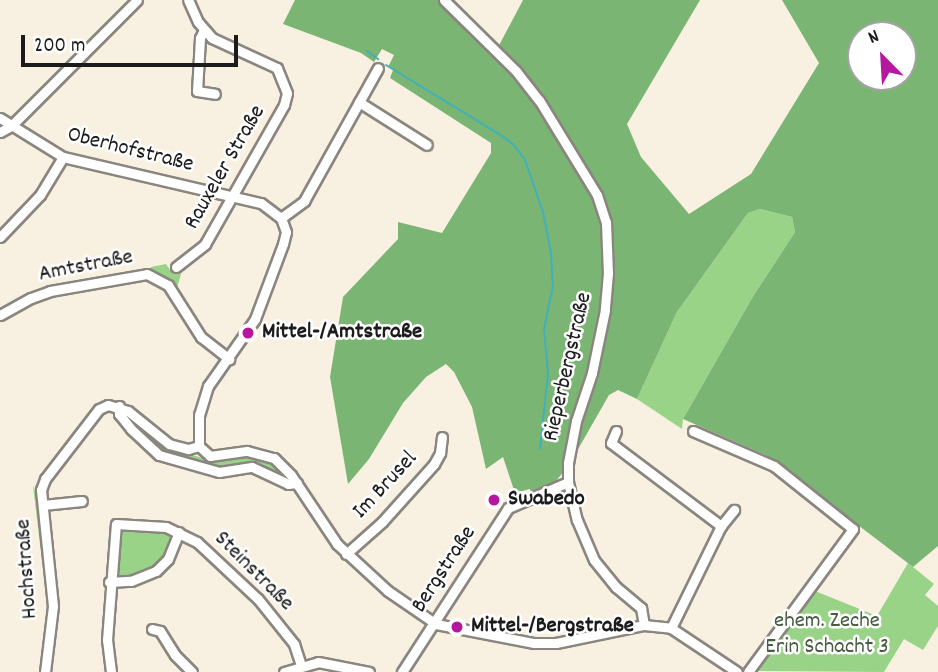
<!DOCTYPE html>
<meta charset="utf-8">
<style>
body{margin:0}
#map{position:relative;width:938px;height:672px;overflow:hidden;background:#f8f1e2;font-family:Dekko,sans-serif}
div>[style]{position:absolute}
.green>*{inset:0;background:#98d387}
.forest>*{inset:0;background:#7ab574}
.stream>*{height:2px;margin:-1px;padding:0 1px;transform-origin:1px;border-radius:1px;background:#41b0bb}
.roads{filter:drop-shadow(2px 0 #8a867f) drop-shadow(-2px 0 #8a867f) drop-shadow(0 2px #8a867f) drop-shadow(0 -2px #8a867f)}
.minor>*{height:9px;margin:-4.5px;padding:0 4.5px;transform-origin:4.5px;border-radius:4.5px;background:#fff}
.dots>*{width:19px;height:19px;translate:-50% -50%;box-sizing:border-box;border:4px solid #fff;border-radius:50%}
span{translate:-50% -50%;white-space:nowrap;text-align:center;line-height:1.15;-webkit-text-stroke:5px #fff;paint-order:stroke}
.street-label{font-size:23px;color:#1c1c1c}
.poi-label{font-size:23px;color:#1c1c1c;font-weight:700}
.left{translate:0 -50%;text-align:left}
.park-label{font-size:23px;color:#475c41}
.north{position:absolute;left:847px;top:21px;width:70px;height:70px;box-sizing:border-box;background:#fff;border:2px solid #a4a4a4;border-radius:50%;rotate:336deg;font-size:19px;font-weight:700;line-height:28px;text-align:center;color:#1c1c1c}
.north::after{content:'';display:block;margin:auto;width:24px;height:32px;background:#b5179e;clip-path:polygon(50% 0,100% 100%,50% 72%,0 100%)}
.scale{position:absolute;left:21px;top:35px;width:217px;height:32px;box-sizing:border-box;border:4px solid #1c1c1c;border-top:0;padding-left:9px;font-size:21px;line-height:24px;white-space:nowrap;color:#1c1c1c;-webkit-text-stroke:5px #fff;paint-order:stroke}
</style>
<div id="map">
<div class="green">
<div style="clip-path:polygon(760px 209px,792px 217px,795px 232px,752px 298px,683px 419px,682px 429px,637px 399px,677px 312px,748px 213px)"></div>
<div style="clip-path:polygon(166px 264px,173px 274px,181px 274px,177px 288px,167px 278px,151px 271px,151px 267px)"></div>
<div style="clip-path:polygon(121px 411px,165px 446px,214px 462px,254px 454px,277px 464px,290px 481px,260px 466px,220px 470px,163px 454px)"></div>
<div style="clip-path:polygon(33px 486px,36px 492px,45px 561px,42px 561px)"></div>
<div style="clip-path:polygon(122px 530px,158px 531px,173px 538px,162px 562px,143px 575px,115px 579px)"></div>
<div style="clip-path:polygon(908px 563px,934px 584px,925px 595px,938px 606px,938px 626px,923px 650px,904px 639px,884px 672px,751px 671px,815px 591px,877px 616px)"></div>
</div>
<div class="forest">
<div style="clip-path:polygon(evenodd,295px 0,442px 0,495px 53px,523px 0,700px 0,627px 124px,641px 157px,689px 214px,751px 174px,819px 63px,782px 0,938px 0,938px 546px,913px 567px,766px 455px,683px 419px,752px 298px,795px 232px,792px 217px,760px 209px,748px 213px,677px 312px,637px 399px,618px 390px,609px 395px,577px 451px,575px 466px,565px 470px,556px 481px,531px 492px,530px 489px,515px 493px,503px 457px,486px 469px,472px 407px,454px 372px,446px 364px,426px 377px,403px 403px,369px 459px,348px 484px,330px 377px,343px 297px,398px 239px,398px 222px,442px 233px,491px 153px,491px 143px,390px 78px,393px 70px,388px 67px,394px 55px,382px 49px,374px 62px,361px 53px,283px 24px,295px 0,861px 35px,903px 35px,903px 77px,861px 77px,861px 35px)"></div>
</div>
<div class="stream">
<div style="left:367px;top:51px;width:14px;rotate:36deg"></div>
<div style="left:386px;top:65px;width:132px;rotate:31.4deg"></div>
<div style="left:499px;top:134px;width:17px;rotate:36deg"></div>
<div style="left:513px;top:144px;width:20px;rotate:53deg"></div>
<div style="left:525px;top:160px;width:55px;rotate:70.9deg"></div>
<div style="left:543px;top:212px;width:42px;rotate:79deg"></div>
<div style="left:551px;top:253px;width:33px;rotate:87deg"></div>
<div style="left:553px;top:286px;width:44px;rotate:101.8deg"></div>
<div style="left:544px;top:329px;width:45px;rotate:84.9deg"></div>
<div style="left:548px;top:374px;width:75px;rotate:96.1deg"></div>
</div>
<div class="roads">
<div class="minor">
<div style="left:444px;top:0;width:101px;rotate:44.6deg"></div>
<div style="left:516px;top:71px;width:37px;rotate:52deg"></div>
<div style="left:539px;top:100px;width:111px;rotate:58.6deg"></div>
<div style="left:597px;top:195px;width:28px;rotate:72deg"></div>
<div style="left:606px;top:222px;width:51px;rotate:87.8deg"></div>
<div style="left:608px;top:273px;width:37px;rotate:95deg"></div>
<div style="left:605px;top:310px;width:64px;rotate:101.7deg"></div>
<div style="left:592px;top:373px;width:51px;rotate:108.4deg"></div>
<div style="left:576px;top:421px;width:43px;rotate:100.8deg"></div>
<div style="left:568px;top:463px;width:19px;rotate:90deg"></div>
<div style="left:568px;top:482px;width:39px;rotate:77deg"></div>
<div style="left:577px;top:520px;width:43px;rotate:67deg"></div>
<div style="left:594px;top:560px;width:35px;rotate:51deg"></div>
<div style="left:616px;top:587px;width:33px;rotate:40deg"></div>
<div style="left:641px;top:608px;width:17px;rotate:80deg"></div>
<div style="left:204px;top:30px;width:9px;rotate:117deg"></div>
<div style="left:200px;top:38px;width:53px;rotate:93.2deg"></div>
<div style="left:197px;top:91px;width:18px;rotate:9deg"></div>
<div style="left:359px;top:102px;width:80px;rotate:32.3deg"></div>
<div style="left:0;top:118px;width:74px;rotate:31.8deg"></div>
<div style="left:63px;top:157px;width:203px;rotate:13.1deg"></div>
<div style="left:261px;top:203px;width:25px;rotate:37deg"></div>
<div style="left:281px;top:218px;width:15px;rotate:70deg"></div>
<div style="left:286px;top:232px;width:12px;rotate:104deg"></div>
<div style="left:283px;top:244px;width:80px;rotate:110.5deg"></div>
<div style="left:255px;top:319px;width:82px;rotate:125deg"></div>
<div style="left:208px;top:386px;width:30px;rotate:107deg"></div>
<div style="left:199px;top:415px;width:31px;rotate:90deg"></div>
<div style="left:199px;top:446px;width:15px;rotate:42deg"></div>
<div style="left:210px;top:456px;width:37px;rotate:-8deg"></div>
<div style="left:247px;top:451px;width:28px;rotate:15deg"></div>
<div style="left:274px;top:458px;width:24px;rotate:45deg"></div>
<div style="left:291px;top:475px;width:83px;rotate:56.3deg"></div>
<div style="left:337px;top:544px;width:69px;rotate:42.7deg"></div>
<div style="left:388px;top:591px;width:58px;rotate:34.5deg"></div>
<div style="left:436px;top:624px;width:100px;rotate:11deg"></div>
<div style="left:534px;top:643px;width:22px"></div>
<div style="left:556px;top:643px;width:90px;rotate:-11.6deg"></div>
<div style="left:644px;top:625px;width:27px;rotate:6deg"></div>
<div style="left:671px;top:628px;width:79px;rotate:33.7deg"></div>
<div style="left:0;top:132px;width:13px;rotate:-29deg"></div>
<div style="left:11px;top:126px;width:178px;rotate:-45deg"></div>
<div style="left:281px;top:218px;width:29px;rotate:-36deg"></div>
<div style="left:304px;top:201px;width:152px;rotate:-60.9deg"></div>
<div style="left:0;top:237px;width:58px;rotate:-46.4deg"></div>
<div style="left:40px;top:195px;width:44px;rotate:-58.8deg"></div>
<div style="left:176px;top:267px;width:37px;rotate:-38deg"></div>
<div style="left:205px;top:244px;width:160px;rotate:-60.4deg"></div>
<div style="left:284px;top:105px;width:12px;rotate:-76deg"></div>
<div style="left:287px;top:93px;width:27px;rotate:-112deg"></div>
<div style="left:277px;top:68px;width:72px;rotate:-155.2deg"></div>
<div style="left:212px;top:38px;width:21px;rotate:-131deg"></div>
<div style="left:198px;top:22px;width:24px;rotate:-114deg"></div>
<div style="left:0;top:315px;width:35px;rotate:-29deg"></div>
<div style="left:31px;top:298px;width:20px;rotate:-20deg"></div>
<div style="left:50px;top:291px;width:98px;rotate:-9.9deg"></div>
<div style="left:147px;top:274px;width:24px;rotate:28deg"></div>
<div style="left:168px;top:285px;width:62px;rotate:57.6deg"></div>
<div style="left:201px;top:337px;width:36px;rotate:38deg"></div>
<div style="left:119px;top:406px;width:8px;rotate:90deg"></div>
<div style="left:119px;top:414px;width:19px;rotate:51deg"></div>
<div style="left:131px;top:429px;width:38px;rotate:43deg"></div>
<div style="left:159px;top:455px;width:62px;rotate:15.8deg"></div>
<div style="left:219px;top:472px;width:33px;rotate:-9deg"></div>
<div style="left:252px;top:467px;width:40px;rotate:25deg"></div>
<div style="left:288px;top:484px;width:9px;rotate:-6deg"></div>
<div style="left:616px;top:431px;width:13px;rotate:113deg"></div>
<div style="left:611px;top:443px;width:138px;rotate:37deg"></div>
<div style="left:693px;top:431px;width:88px;rotate:23.4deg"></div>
<div style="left:774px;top:466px;width:101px;rotate:38.6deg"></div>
<div style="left:853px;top:529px;width:177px;rotate:126.3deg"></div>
<div style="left:43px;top:505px;width:39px;rotate:-6deg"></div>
<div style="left:346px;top:554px;width:48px;rotate:-41.6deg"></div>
<div style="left:382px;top:522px;width:78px;rotate:-48.1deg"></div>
<div style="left:434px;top:464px;width:13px;rotate:-61deg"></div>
<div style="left:440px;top:453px;width:16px;rotate:-83deg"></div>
<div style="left:109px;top:582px;width:22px;rotate:-3deg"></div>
<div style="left:131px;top:581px;width:27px;rotate:-22deg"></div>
<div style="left:156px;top:571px;width:17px;rotate:-45deg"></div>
<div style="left:168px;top:559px;width:29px;rotate:-68deg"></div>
<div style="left:671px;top:628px;width:114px;rotate:-63.9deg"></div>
<div style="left:721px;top:526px;width:21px;rotate:-51deg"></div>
<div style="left:152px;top:629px;width:8px;rotate:14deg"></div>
<div style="left:160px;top:631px;width:28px;rotate:58deg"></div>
<div style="left:175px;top:655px;width:24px;rotate:45deg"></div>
<div style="left:45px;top:672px;width:66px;rotate:-83.1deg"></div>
<div style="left:53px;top:606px;width:117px;rotate:-95.9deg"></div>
<div style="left:41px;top:490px;width:12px;rotate:-70deg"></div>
<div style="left:45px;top:479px;width:88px;rotate:-52.4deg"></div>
<div style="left:99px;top:409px;width:10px;rotate:-24deg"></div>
<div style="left:108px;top:405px;width:21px;rotate:17deg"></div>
<div style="left:128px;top:411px;width:53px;rotate:38.8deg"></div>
<div style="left:169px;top:444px;width:20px;rotate:15deg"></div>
<div style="left:188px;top:449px;width:11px;rotate:-15deg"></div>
<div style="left:111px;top:672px;width:32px;rotate:-97deg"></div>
<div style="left:107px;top:640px;width:116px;rotate:-85.6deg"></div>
<div style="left:116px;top:524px;width:50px;rotate:3.4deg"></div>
<div style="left:166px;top:527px;width:34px;rotate:26deg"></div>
<div style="left:197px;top:542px;width:83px;rotate:43.1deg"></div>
<div style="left:258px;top:599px;width:58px;rotate:51.3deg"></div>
<div style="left:294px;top:644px;width:22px;rotate:72deg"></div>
<div style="left:284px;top:672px;width:35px;rotate:-16deg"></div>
<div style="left:318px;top:662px;width:52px;rotate:11.1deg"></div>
<div style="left:402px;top:672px;width:195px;rotate:-57.1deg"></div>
<div style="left:508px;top:508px;width:65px;rotate:-23.4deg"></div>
</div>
</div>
<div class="dots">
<div style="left:248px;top:333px;background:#b5179e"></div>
<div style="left:494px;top:500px;background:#b5179e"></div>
<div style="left:457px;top:627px;background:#b5179e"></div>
</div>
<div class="street-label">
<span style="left:130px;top:151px;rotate:14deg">Oberhofstraße</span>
<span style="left:226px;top:168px;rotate:-60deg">Rauxeler Straße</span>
<span style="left:86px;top:267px;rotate:-11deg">Amtstraße</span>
<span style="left:569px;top:367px;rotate:-77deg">Rieperbergstraße</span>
<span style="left:386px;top:486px;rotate:-47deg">Im Brusel</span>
<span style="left:28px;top:569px;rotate:-94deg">Hochstraße</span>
<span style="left:445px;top:570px;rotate:-57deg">Bergstraße</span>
<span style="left:253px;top:572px;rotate:45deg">Steinstraße</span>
</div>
<div class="poi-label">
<span class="left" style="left:262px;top:333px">Mittel-/Amtstraße</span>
<span class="left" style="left:508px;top:500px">Swabedo</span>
<span class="left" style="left:471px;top:627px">Mittel-/Bergstraße</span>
</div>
<div class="park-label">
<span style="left:827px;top:635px">ehem. Zeche<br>Erin Schacht 3</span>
</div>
<div class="north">N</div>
<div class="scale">200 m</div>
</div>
